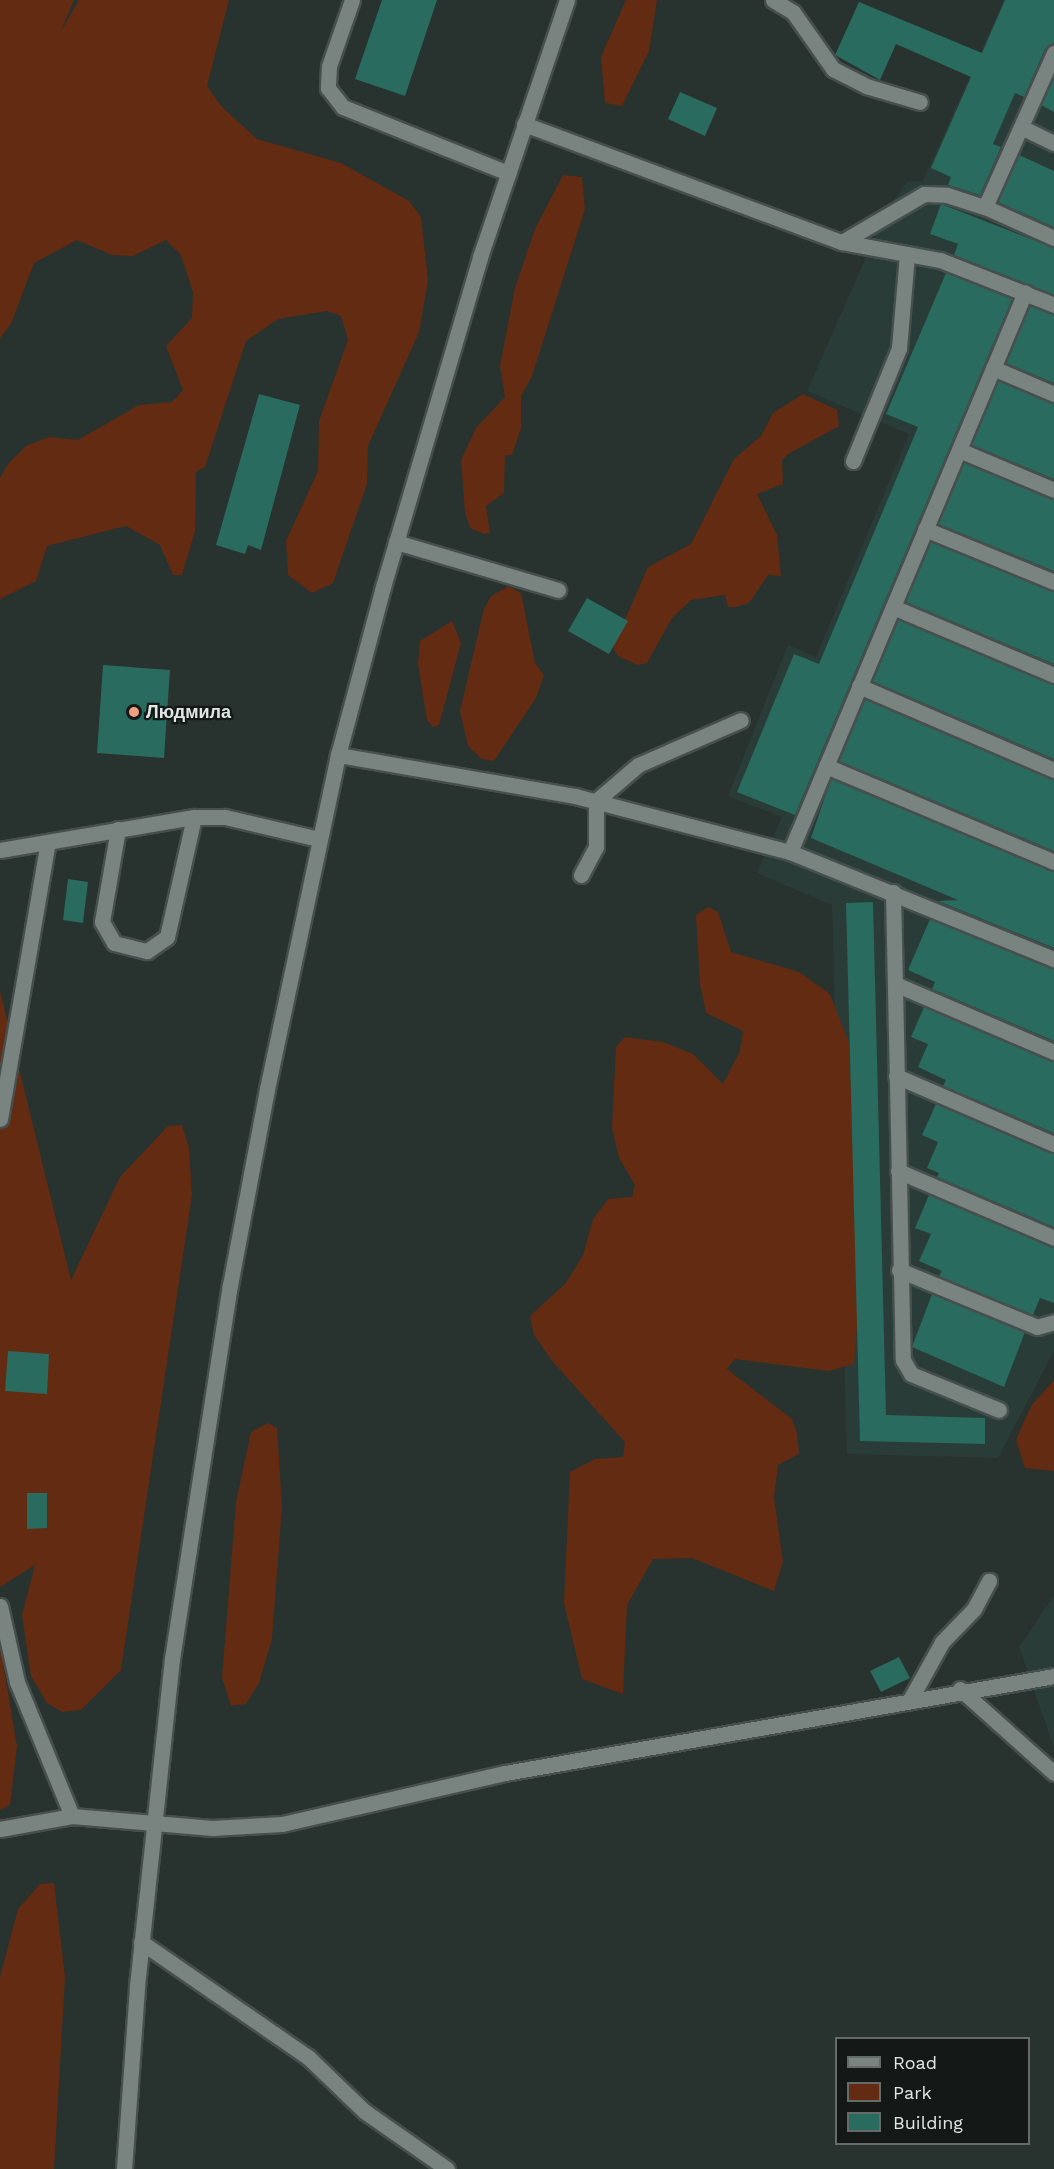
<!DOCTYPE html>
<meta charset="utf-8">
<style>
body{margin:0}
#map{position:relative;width:1054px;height:2169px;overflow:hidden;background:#28322f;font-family:"Work Sans",sans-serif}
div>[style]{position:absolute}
.built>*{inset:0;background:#2a3c38}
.green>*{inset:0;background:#632b11}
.building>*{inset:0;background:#296b5e}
.roads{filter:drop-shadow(2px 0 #464f4d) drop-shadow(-2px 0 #464f4d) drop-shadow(0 2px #464f4d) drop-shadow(0 -2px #464f4d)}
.service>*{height:15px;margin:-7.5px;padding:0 7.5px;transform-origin:7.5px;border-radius:7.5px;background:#798481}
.secondary>*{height:15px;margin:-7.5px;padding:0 7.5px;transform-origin:7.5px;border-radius:7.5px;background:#798481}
.dots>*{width:16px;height:16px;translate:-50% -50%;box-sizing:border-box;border:3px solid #141817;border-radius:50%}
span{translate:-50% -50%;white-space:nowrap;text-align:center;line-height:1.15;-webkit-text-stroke:4.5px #141817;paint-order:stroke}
.poi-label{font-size:18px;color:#e0e7e5;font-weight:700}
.left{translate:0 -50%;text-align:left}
.legend{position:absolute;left:835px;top:2037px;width:195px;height:108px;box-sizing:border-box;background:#141817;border:2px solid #666b69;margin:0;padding:8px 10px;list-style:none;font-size:18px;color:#e0e7e5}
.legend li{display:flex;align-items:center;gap:12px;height:30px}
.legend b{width:30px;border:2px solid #666b69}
</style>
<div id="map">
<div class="built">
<div style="clip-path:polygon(1004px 0,1054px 0,1054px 1351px,998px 1458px,847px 1454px,832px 905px,757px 873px,782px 817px,728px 796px,788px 645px,816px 657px,909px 434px,807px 391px,886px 212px,907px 182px,923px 181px)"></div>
<div style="clip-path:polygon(1054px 1596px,1054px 1748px,1019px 1647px)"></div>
</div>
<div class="green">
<div style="clip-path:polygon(0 0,74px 0,61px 31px,79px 0,229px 0,207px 86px,222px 107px,257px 139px,341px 163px,409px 201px,421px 217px,428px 281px,419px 332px,368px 446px,367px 484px,333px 583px,312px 593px,288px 575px,286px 541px,318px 471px,319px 421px,348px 340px,341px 316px,327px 311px,278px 319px,246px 341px,205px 467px,196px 472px,195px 531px,182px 575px,173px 575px,160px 545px,126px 526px,47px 546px,36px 581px,0 599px,0 478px,8px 464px,26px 446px,49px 437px,78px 440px,139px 405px,172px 402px,183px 390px,166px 346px,192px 318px,193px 292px,181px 255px,166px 240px,133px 256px,112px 255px,77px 240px,34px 263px,11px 324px,0 338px)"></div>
<div style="clip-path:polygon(626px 0,657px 0,649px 51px,622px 106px,605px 103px,601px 57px)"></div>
<div style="clip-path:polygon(563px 175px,582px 177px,585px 209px,532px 376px,521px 396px,521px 428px,512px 455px,505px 455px,504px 493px,486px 506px,490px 533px,484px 534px,470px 528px,465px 512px,461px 460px,476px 428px,505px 397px,500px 366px,515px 288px,535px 229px)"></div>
<div style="clip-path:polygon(803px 394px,837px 410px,839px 426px,788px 454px,782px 460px,783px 484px,757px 494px,777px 535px,781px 576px,768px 575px,749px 603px,736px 607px,728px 607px,725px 595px,691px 600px,672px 618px,647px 663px,637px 665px,618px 656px,613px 647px,648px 567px,691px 544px,734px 459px,761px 436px,773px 413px)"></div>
<div style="clip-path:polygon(509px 586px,521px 593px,535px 663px,544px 675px,536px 698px,494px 761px,482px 759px,468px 746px,460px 711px,484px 609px,491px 596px)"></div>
<div style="clip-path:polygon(452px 621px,461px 643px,439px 725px,433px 727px,427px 720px,418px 664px,420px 641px)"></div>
<div style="clip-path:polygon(708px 907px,718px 912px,731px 952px,799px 972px,830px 994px,849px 1043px,859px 1300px,854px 1364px,829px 1371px,735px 1359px,727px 1369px,792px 1419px,797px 1433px,799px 1454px,778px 1465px,774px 1498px,783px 1562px,774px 1591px,692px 1558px,653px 1559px,627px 1605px,623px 1694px,582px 1679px,564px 1603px,570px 1472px,595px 1459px,623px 1457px,625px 1442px,553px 1362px,534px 1335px,530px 1316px,566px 1283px,583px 1255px,593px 1219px,608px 1199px,632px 1197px,635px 1185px,619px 1158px,612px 1128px,616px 1047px,625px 1037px,663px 1042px,693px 1054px,723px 1084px,740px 1051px,743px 1031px,706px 1013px,700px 984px,696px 915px)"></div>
<div style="clip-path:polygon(0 991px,71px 1280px,120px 1177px,168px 1126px,182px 1125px,189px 1148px,192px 1195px,121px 1670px,81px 1710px,62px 1712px,47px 1703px,31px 1676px,22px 1615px,35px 1565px,0 1587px)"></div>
<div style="clip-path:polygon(1054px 1380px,1054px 1471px,1025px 1468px,1016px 1440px,1031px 1406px)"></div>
<div style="clip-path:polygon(268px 1423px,277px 1428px,282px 1506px,272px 1639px,259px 1683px,246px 1704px,231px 1706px,222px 1678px,236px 1502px,251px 1432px)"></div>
<div style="clip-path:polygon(0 1645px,17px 1746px,10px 1805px,0 1810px)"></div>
<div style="clip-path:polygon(54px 1883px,65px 1977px,54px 2169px,0 2169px,0 1977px,18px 1909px,40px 1884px)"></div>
</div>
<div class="building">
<div style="clip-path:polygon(382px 0,437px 0,405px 96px,355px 79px)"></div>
<div style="clip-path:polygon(1005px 0,1054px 0,1054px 43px,1045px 49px,1024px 97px,1015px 93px,993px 144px,1001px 147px,980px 195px,948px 185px,951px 177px,931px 168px,971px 77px,896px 44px,880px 80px,835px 55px,859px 2px,982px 53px)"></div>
<div style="clip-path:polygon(1054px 77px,1054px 112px,1041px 105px)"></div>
<div style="clip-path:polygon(680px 92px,717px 108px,705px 136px,668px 119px)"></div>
<div style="clip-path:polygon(1019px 155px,1054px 171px,1054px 227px,998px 202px)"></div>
<div style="clip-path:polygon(941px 204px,1054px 248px,1054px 295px,954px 255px,958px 244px,930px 234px)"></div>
<div style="clip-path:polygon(946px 273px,1012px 299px,795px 815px,737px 792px,794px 654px,819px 664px,918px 427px,886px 414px)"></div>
<div style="clip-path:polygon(1030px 306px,1054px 315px,1054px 383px,1006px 363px)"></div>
<div style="clip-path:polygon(998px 381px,1054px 404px,1054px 479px,972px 445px)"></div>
<div style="clip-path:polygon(259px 394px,300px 405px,261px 550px,248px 545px,245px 554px,216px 545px)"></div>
<div style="clip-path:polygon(964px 463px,1054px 500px,1054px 571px,938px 524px)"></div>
<div style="clip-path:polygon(931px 542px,1054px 592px,1054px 664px,906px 602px)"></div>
<div style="clip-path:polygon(587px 598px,628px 621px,609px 654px,568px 631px)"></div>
<div style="clip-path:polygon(898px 620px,1054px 685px,1054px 759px,872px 681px)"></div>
<div style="clip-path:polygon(103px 665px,170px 670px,164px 758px,97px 753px)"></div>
<div style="clip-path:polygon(865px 699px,1054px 780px,1054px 851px,839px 761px)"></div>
<div style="clip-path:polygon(831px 779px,1054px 872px,1054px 948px,938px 901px,958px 900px,811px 838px)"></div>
<div style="clip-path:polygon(68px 879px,88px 882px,83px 923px,63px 920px)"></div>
<div style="clip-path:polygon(873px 902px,886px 1415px,985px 1418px,985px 1444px,860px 1441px,846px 903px)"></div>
<div style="clip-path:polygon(930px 919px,1054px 969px,1054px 1041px,932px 989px,935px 982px,908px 970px)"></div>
<div style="clip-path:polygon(924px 1007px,1054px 1062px,1054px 1133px,943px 1086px,946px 1080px,918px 1067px,928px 1044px,911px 1037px)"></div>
<div style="clip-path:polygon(936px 1104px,1054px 1154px,1054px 1227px,937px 1177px,939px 1173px,927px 1168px,938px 1142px,922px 1135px)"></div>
<div style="clip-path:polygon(929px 1195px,1054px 1248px,1054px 1303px,1040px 1298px,1033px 1315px,939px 1276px,942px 1271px,919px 1261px,931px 1234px,915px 1228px)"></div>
<div style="clip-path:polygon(932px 1294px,1025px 1332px,1004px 1387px,912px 1347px)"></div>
<div style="clip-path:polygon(8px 1351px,49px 1354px,47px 1394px,5px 1391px)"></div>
<div style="clip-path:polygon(27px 1493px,47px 1493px,47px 1528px,27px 1529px)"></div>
<div style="clip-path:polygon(899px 1657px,910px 1678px,881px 1692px,870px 1671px)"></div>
</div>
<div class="roads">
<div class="service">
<div style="left:352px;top:0;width:70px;rotate:109.2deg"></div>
<div style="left:329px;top:66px;width:22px;rotate:93deg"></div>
<div style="left:328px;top:88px;width:24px;rotate:52deg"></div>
<div style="left:343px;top:107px;width:178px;rotate:21.8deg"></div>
<div style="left:773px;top:0;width:23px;rotate:31deg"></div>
<div style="left:793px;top:12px;width:70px;rotate:54.9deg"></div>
<div style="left:833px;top:69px;width:37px;rotate:27deg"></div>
<div style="left:866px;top:86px;width:56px;rotate:16.5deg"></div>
<div style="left:524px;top:124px;width:339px;rotate:20.4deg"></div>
<div style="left:842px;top:242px;width:95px;rotate:-30.3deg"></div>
<div style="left:924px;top:194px;width:23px;rotate:2deg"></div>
<div style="left:947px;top:195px;width:40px;rotate:18deg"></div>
<div style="left:985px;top:207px;width:169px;rotate:-65.9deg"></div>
<div style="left:1021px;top:127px;width:37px;rotate:26deg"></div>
<div style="left:985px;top:207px;width:76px;rotate:24.2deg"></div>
<div style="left:842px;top:242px;width:100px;rotate:10.4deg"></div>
<div style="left:940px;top:260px;width:123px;rotate:21.5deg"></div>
<div style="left:993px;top:368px;width:66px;rotate:23.1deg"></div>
<div style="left:959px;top:450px;width:103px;rotate:22.8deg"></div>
<div style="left:853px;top:461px;width:122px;rotate:-67.8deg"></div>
<div style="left:899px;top:348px;width:94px;rotate:-85.1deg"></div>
<div style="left:925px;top:529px;width:139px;rotate:22.3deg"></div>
<div style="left:396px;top:542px;width:169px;rotate:16.5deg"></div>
<div style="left:893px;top:607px;width:175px;rotate:22.9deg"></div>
<div style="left:859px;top:686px;width:212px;rotate:23.3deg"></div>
<div style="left:338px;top:755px;width:241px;rotate:9.8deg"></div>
<div style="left:575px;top:796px;width:222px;rotate:14.6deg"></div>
<div style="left:790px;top:852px;width:285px;rotate:22.1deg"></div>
<div style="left:826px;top:766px;width:247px;rotate:22.8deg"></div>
<div style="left:118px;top:829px;width:94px;rotate:99.8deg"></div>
<div style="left:102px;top:922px;width:24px;rotate:60deg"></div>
<div style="left:114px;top:943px;width:34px;rotate:14deg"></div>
<div style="left:147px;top:951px;width:24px;rotate:-35deg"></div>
<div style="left:167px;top:937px;width:123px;rotate:-77.3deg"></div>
<div style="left:0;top:850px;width:197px;rotate:-9.7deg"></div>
<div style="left:194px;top:817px;width:31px"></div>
<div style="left:225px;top:817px;width:97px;rotate:13.2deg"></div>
<div style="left:790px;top:852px;width:607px;rotate:-67.23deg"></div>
<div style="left:581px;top:875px;width:32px;rotate:-62deg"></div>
<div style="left:596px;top:847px;width:46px;rotate:-90deg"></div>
<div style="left:596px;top:801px;width:55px;rotate:-40.6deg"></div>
<div style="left:638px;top:765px;width:112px;rotate:-23.6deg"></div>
<div style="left:893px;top:892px;width:468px;rotate:88.8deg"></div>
<div style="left:903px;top:1360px;width:16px;rotate:60deg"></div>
<div style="left:911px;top:1374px;width:95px;rotate:22.2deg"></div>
<div style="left:895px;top:984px;width:173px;rotate:23.2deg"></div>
<div style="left:896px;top:1076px;width:172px;rotate:23.3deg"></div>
<div style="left:0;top:1119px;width:281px;rotate:-80.2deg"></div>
<div style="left:898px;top:1171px;width:170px;rotate:23.2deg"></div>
<div style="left:899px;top:1270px;width:149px;rotate:22.4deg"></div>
<div style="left:1037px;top:1327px;width:18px;rotate:-16deg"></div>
<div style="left:0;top:1606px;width:78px;rotate:77.4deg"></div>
<div style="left:17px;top:1682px;width:145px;rotate:67.7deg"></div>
<div style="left:960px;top:1689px;width:126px;rotate:41.8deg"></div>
<div style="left:911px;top:1698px;width:64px;rotate:-61deg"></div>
<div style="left:942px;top:1642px;width:46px;rotate:-45.9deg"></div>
<div style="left:974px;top:1609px;width:32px;rotate:-62deg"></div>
<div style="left:0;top:1829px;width:73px;rotate:-10.2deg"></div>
<div style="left:72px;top:1816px;width:141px;rotate:4.9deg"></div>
<div style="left:212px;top:1828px;width:70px;rotate:-3.3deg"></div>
<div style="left:282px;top:1824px;width:229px;rotate:-12.9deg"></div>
<div style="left:505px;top:1773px;width:558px;rotate:-10.02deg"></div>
<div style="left:141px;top:1942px;width:203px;rotate:34.6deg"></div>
<div style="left:308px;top:2057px;width:78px;rotate:44deg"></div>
<div style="left:364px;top:2111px;width:101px;rotate:34.9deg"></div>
</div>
<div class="secondary">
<div style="left:124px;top:2169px;width:183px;rotate:-85.9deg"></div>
<div style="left:137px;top:1986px;width:329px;rotate:-83.9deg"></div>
<div style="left:172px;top:1659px;width:378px;rotate:-81.2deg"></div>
<div style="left:230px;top:1285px;width:199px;rotate:-79.3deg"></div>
<div style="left:267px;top:1089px;width:341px;rotate:-78deg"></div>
<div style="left:338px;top:755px;width:174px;rotate:-75deg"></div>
<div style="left:383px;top:587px;width:344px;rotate:-73.6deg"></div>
<div style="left:480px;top:257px;width:271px;rotate:-71.3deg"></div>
</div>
</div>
<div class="dots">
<div style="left:134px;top:712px;background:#f2a17e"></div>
</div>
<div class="poi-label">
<span class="left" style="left:146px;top:712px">Людмила</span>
</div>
<ul class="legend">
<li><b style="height:8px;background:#798481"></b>Road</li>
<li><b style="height:16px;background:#632b11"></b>Park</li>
<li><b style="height:16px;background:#296b5e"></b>Building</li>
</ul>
</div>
